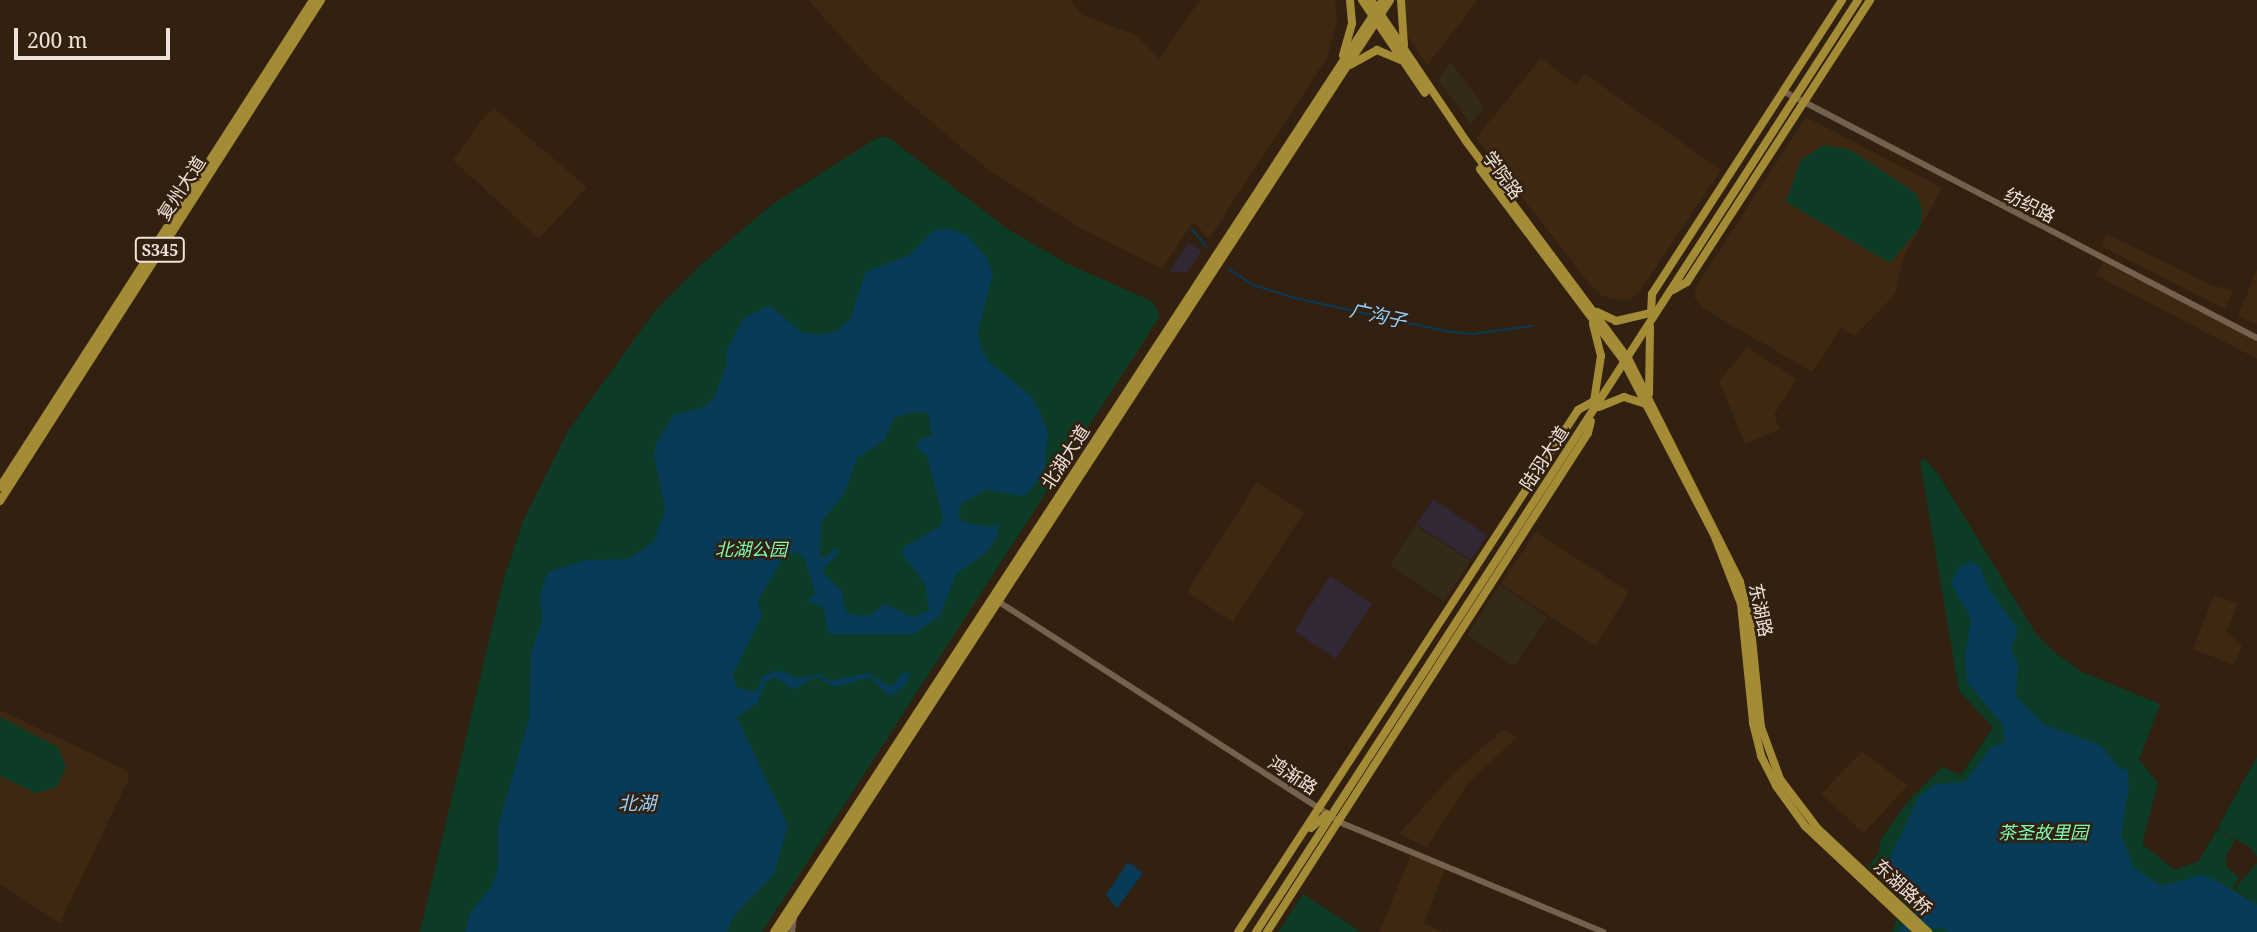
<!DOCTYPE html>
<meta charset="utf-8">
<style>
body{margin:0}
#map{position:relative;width:2257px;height:932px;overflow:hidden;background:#322010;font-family:"Noto Serif","Noto Sans SC",serif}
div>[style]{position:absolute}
.built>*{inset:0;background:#3f2812}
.industrial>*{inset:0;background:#322735}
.medical>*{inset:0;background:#342a1a}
.green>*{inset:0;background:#0c3c25}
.water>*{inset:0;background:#083b58}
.stream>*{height:2px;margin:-1px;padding:0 1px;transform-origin:1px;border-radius:1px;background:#083b58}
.minor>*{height:6px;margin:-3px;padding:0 3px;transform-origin:3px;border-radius:3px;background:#76614f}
.major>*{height:8px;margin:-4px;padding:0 4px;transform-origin:4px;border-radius:4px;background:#a48c36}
span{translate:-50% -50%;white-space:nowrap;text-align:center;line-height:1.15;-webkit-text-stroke:5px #322010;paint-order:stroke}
.shield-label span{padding:2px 5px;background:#322010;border:2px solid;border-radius:5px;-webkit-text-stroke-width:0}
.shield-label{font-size:16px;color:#efe3d9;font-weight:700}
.street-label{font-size:18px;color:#efe3d9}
.park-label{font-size:18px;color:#7dfcb7;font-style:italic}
.water-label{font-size:19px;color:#92d0fd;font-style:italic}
.scale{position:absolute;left:14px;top:28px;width:156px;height:32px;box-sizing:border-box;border:4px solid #efe3d9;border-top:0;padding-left:9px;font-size:21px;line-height:24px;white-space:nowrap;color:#efe3d9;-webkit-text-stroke:5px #322010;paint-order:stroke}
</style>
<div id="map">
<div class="built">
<div style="clip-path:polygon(808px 0,1071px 0,1082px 15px,1136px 35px,1159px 59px,1200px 0,1335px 0,1337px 20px,1328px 56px,1209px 239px,1193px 222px,1162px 269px,1075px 225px,986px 168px,873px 72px)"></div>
<div style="clip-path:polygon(1405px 0,1478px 0,1427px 65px,1407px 35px)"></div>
<div style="clip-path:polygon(1541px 58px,1576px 85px,1585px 74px,1721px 170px,1639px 293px,1628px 301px,1602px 296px,1592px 287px,1476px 138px)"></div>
<div style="clip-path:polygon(495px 109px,587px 187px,539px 239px,453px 160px,485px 116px)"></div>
<div style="clip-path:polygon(1806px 117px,1942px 188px,1903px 259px,1895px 294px,1855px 336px,1841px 327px,1812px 372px,1704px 309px,1694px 297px,1698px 283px)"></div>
<div style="clip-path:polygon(2106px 234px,2214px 286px,2233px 290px,2225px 309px,2101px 246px)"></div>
<div style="clip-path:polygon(2103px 262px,2257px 341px,2257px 359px,2096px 275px)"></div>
<div style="clip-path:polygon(2257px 269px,2257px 325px,2238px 316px)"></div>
<div style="clip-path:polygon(1747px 347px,1797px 379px,1774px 415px,1780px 429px,1745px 444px,1719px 381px)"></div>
<div style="clip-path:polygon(1257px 482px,1304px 512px,1233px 622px,1187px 592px)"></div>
<div style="clip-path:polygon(1536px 532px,1629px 592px,1595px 646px,1501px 584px)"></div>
<div style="clip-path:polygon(2214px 595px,2238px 604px,2227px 631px,2242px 646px,2234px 665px,2193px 649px)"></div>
<div style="clip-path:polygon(0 710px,126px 770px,130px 776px,60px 923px,0 884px)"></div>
<div style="clip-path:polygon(1504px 729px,1517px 737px,1468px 783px,1427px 847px,1399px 834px,1454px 773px)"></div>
<div style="clip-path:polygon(1862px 752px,1908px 785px,1864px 833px,1821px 794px)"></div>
<div style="clip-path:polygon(1411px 855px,1445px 869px,1424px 923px,1443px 932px,1379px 932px)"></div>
</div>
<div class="industrial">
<div style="clip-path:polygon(1188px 243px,1202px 251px,1186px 273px,1169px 272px)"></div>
<div style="clip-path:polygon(1433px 499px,1487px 535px,1471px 560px,1416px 524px)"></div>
<div style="clip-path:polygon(1330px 576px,1372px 604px,1336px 659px,1294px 631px)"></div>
</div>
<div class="medical">
<div style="clip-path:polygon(1451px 62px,1484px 107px,1471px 125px,1438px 79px)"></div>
<div style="clip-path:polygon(1415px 525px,1470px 561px,1444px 601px,1390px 565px)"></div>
<div style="clip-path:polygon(1500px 585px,1547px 617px,1514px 666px,1467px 635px)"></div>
</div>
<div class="green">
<div style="clip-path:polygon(888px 137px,1009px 230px,1066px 263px,1153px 302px,1160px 316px,762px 932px,420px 932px,503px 581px,523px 521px,568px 431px,655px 311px,702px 264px,774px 203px,877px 138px)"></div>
<div style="clip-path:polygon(1824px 145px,1851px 150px,1917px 194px,1922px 210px,1921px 226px,1890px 263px,1786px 202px,1800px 161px)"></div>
<div style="clip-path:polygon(1925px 459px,1938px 474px,2036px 634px,2054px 652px,2082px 672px,2160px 704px,2139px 760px,2158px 783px,2142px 844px,2175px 870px,2199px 861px,2217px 830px,2235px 840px,2226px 855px,2226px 866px,2239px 878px,2233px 888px,2250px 901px,2235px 888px,2257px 863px,2257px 932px,1892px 932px,1903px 901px,1867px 867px,1879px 853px,1880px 840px,1909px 800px,1942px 767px,1961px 775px,1993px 727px,1959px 691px,1920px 461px)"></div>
<div style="clip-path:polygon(0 717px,58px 747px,66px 767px,57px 787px,36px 793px,0 776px)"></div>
<div style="clip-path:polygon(2257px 757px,2257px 857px,2250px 847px,2217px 829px)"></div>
<div style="clip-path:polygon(1303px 894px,1361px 932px,1278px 932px)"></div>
</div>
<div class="water">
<div style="clip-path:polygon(evenodd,951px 229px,967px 235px,987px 258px,993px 274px,978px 331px,980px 344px,987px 360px,1031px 396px,1041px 414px,1048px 433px,1044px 472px,1025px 496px,986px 490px,962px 503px,958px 514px,962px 522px,990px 527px,998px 523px,997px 537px,987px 552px,956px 574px,940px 616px,914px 634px,828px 634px,824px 608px,807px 601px,815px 594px,805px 560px,798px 552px,784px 556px,758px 601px,762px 615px,733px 675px,737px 688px,748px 691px,758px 690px,762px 676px,779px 670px,797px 678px,820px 674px,830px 681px,868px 673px,891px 687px,904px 672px,910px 675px,905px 686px,889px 696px,870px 677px,834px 687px,816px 676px,794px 690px,775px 677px,766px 681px,757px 704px,737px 717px,788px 826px,774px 874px,734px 916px,727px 932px,465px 932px,470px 913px,492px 886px,498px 869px,498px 827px,529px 718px,531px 652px,542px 621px,540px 594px,548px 572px,586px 560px,629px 559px,654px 541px,665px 510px,654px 455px,657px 441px,674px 415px,704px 407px,715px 396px,727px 363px,726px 351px,743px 319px,769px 305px,802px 332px,820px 335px,837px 331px,850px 319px,866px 272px,909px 255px,934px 230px,951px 229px,913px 412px,928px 413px,932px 436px,920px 439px,916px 447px,927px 456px,943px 519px,940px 526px,904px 547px,902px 554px,925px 584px,929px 610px,913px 617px,885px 604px,870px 615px,851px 615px,845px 610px,842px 592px,822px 571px,839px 552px,835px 548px,826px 558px,820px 556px,821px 522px,845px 493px,857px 458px,884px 441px,894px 418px,913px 412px)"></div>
<div style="clip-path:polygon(1971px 561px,1980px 567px,1988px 588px,2018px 629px,2011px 649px,2018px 663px,2016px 696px,2043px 724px,2100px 745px,2121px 770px,2127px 768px,2129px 786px,2121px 835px,2134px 868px,2161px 886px,2202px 875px,2216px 880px,2257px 905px,2257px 932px,1950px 932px,1941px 928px,1898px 932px,1918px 905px,1886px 866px,1919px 796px,1937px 784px,1965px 782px,1992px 746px,2004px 743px,2003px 725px,1967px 682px,1965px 655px,1971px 619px,1951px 583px,1958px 568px)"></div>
<div style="clip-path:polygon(1128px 862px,1143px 873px,1117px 908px,1106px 895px)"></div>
</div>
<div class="stream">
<div style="left:1192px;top:229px;width:23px;rotate:50deg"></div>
<div style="left:1229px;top:269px;width:29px;rotate:34deg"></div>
<div style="left:1253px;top:285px;width:44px;rotate:17.2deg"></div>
<div style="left:1295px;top:298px;width:154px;rotate:12.4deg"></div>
<div style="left:1445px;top:331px;width:28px;rotate:6deg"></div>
<div style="left:1473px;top:334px;width:60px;rotate:-7.7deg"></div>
</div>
<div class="minor">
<div style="left:1783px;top:91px;width:534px;rotate:27.52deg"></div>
<div style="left:996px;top:600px;width:414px;rotate:32.8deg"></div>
<div style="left:1344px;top:824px;width:281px;rotate:22.6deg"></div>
<div style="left:792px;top:932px;width:15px;rotate:-82deg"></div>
</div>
<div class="major">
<div style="left:1362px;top:0;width:112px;rotate:55.9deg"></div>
<div style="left:1371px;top:0;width:170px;rotate:56deg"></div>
<div style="left:1466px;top:141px;width:271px;rotate:53.3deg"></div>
<div style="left:1628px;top:358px;width:250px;rotate:63.4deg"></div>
<div style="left:1740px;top:582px;width:48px;rotate:76.8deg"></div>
<div style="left:1751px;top:629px;width:99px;rotate:84.2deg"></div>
<div style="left:1761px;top:727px;width:55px;rotate:69.9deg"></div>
<div style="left:1780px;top:779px;width:63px;rotate:52.8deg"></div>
<div style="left:1818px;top:829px;width:151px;rotate:43.1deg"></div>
<div style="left:1401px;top:0;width:45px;rotate:86.2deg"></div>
<div style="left:1343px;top:55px;width:33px;rotate:-74deg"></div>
<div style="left:1352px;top:23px;width:23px;rotate:-95deg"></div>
<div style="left:1350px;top:65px;width:31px;rotate:-29deg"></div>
<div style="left:1377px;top:50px;width:26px;rotate:23deg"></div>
<div style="left:1480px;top:169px;width:236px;rotate:53.1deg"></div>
<div style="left:1622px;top:358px;width:202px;rotate:62.5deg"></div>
<div style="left:1715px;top:537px;width:72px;rotate:68.8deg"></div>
<div style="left:1741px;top:604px;width:120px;rotate:84.2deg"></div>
<div style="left:1753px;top:723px;width:34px;rotate:76deg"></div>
<div style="left:1761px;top:756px;width:34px;rotate:63deg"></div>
<div style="left:1776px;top:786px;width:49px;rotate:54.1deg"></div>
<div style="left:1805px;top:826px;width:155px;rotate:43.2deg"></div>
<div style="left:1673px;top:290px;width:16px;rotate:-30deg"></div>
<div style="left:1687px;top:282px;width:336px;rotate:-57deg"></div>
<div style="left:1597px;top:312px;width:21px;rotate:25deg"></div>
<div style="left:1616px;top:321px;width:36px;rotate:-13deg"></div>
<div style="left:1651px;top:313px;width:19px;rotate:-87deg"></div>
<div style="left:1652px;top:294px;width:350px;rotate:-57.1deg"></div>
<div style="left:1649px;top:394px;width:67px;rotate:-89.1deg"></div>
<div style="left:1599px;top:407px;width:27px;rotate:-22deg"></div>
<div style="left:1624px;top:397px;width:22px;rotate:18deg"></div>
<div style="left:0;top:487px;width:579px;rotate:-57.27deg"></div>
<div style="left:0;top:501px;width:595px;rotate:-57.35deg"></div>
<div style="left:1311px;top:828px;width:21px;rotate:-41deg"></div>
<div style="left:774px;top:932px;width:1113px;rotate:-56.84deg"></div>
<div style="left:783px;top:932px;width:1112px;rotate:-56.92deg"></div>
<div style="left:1238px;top:932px;width:623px;rotate:-56.92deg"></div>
<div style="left:1578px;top:410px;width:18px;rotate:-29deg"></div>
<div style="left:1594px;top:401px;width:46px;rotate:-81.2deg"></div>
<div style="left:1601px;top:356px;width:33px;rotate:-104deg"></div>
<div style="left:1256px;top:932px;width:1110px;rotate:-57.14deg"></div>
<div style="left:1267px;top:932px;width:593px;rotate:-57.25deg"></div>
<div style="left:1588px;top:433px;width:12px;rotate:-76deg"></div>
</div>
<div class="shield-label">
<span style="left:160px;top:250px">S345</span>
</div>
<div class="street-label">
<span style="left:1503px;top:175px;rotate:54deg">学院路</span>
<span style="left:181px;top:188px;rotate:-57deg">复州大道</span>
<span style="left:2030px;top:205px;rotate:27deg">纺织路</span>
<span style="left:1065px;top:457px;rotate:-57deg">北湖大道</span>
<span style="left:1544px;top:458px;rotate:-57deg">陆羽大道</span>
<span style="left:1761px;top:610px;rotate:78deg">东湖路</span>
<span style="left:1293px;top:775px;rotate:33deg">鸿渐路</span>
<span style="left:1903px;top:887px;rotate:43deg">东湖路桥</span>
</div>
<div class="park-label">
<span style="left:751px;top:549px">北湖公园</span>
<span style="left:2043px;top:832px">茶圣故里园</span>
</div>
<div class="water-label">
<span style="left:1378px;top:316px;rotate:12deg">广沟子</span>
<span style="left:637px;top:804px">北湖</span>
</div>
<div class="scale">200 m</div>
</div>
